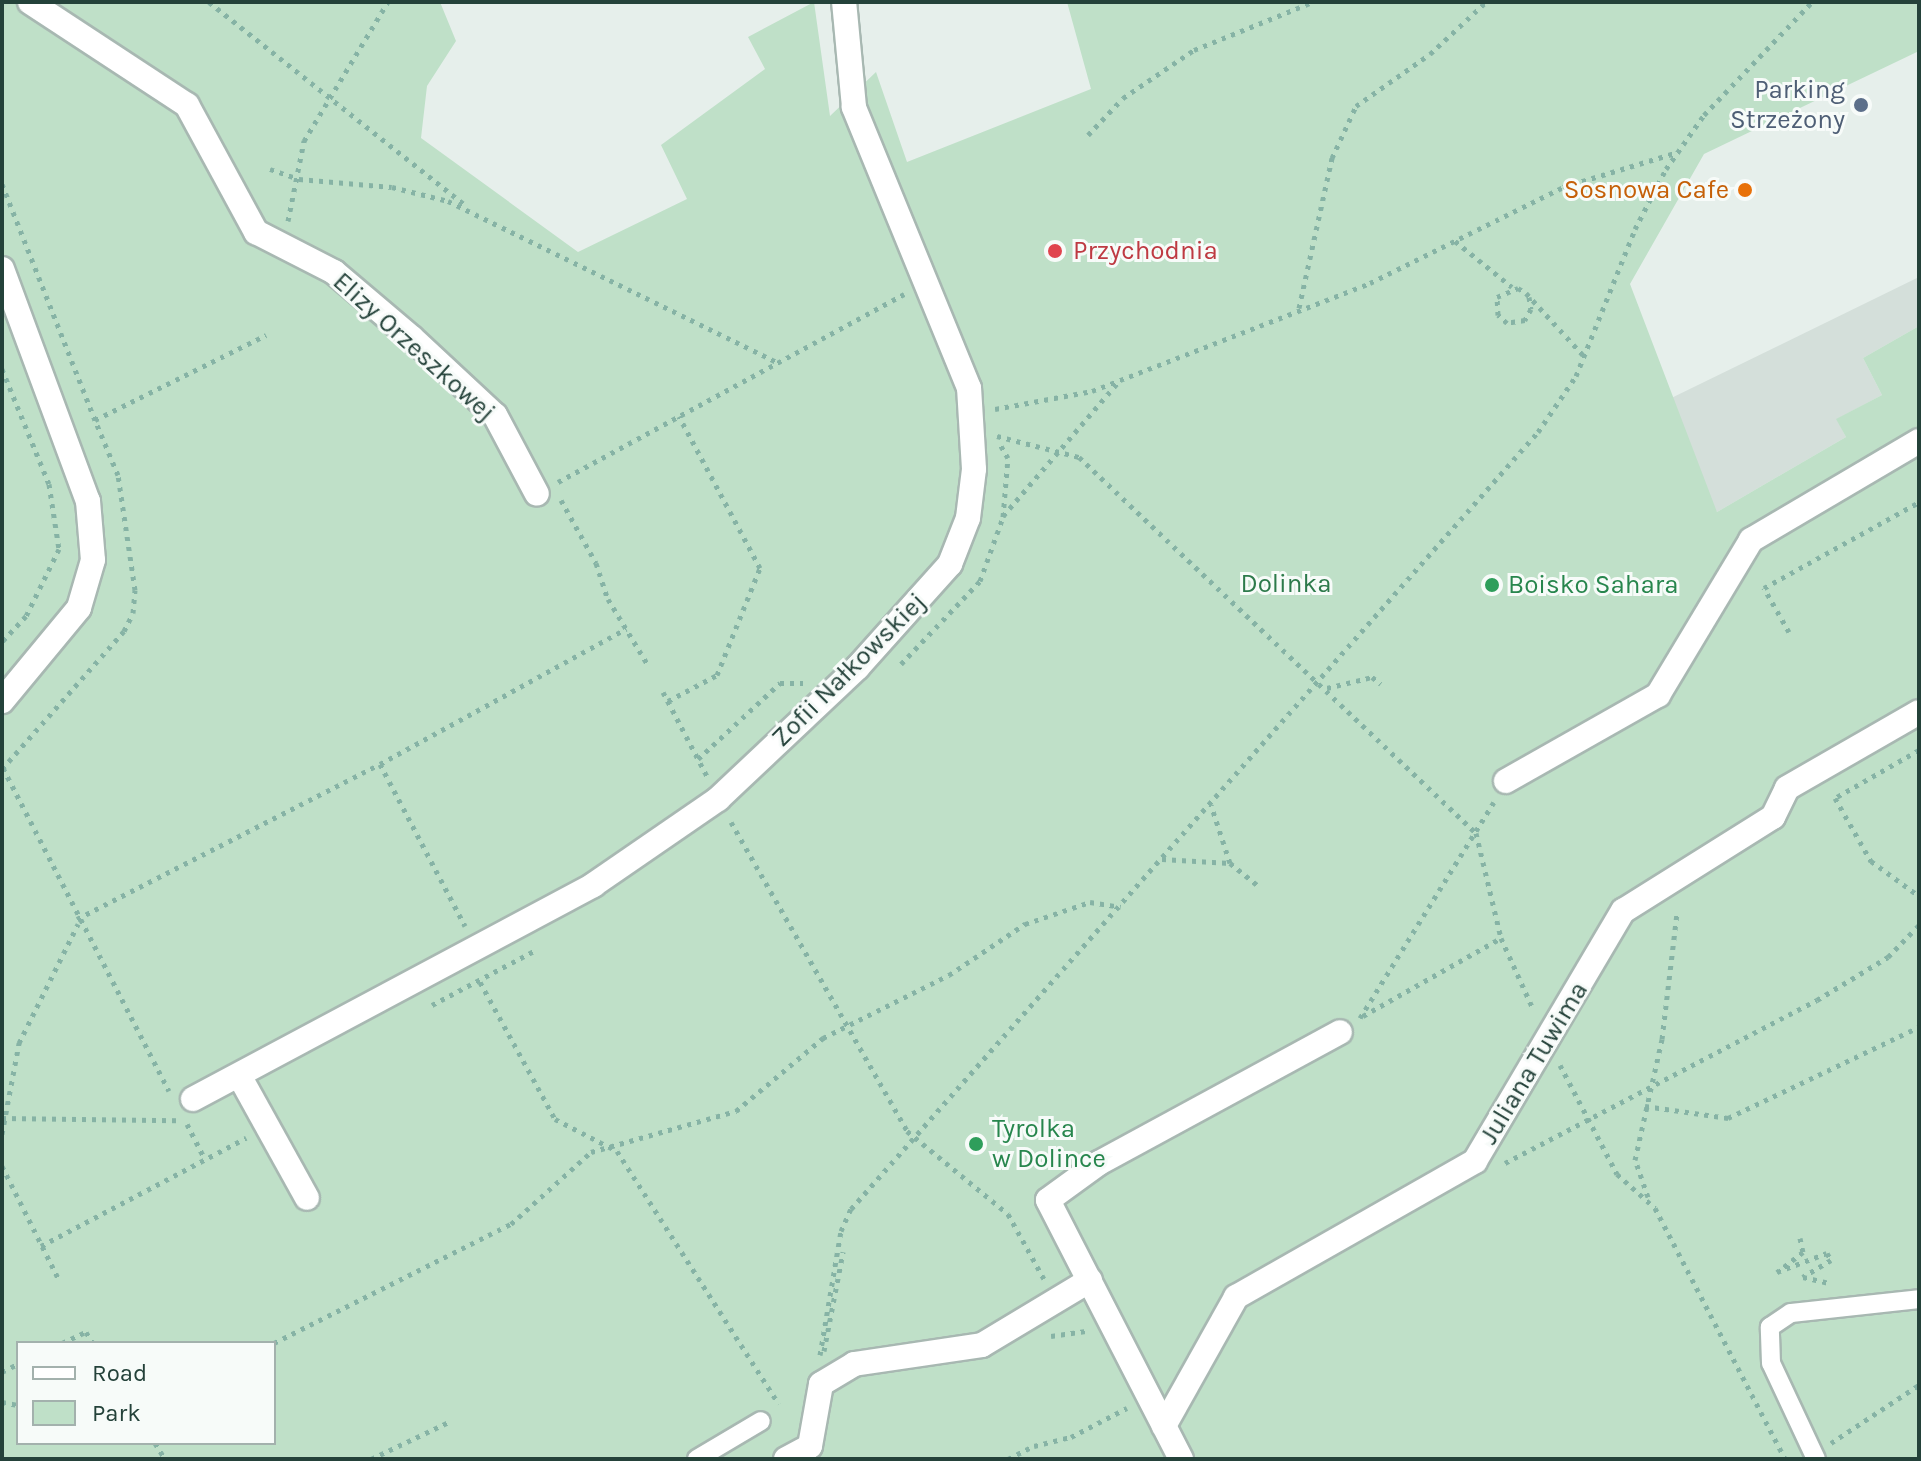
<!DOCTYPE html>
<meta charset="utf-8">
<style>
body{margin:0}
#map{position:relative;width:1921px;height:1461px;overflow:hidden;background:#e6efeb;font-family:Karla,sans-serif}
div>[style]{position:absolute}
.built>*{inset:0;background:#d4dfda}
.green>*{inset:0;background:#bfe0c8}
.path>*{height:5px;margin-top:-2.5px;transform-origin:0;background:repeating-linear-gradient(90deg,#86b3a5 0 4px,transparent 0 10px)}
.roads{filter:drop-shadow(2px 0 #a8b8b2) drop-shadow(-2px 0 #a8b8b2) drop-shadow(0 2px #a8b8b2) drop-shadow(0 -2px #a8b8b2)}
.service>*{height:18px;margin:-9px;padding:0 9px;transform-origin:9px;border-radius:9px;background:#fff}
.minor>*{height:24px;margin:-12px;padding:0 12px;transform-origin:12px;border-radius:12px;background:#fff}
.dots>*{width:22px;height:22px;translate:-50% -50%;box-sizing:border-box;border:4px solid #f7fbf9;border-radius:50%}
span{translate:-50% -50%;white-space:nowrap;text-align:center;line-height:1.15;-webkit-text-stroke:6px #f7fbf9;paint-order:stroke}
.service-label{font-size:26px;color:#4e5e75}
.right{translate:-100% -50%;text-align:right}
.food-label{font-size:26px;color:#c56008}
.health-label{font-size:26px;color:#be3a42}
.left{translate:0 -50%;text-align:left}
.street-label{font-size:26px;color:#24423a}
.park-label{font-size:26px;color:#2d7a4b}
.leisure-label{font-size:26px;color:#27864d}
.frame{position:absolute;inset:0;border:4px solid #24423a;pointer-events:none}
.legend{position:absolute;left:16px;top:1341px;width:260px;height:104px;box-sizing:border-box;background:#f7fbf9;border:2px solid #a3b1ad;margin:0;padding:10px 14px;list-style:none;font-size:24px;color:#24423a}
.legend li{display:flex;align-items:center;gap:16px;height:40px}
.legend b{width:40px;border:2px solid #a3b1ad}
</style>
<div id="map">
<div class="built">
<div style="clip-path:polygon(1919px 277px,1919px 326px,1863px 358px,1882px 395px,1837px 419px,1846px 437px,1717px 512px,1657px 405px)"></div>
</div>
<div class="green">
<div style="clip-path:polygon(evenodd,2px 2px,440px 2px,456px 41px,427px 86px,421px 138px,578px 252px,687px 199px,661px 145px,765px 69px,748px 37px,814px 2px,830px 116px,876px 72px,907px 162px,1091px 89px,1067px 2px,1919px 2px,1919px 51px,1704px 154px,1630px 284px,1717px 512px,1846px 437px,1836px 419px,1882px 395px,1863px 358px,1919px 326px,1919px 1459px,2px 1459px,2px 2px,18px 1343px,274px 1343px,274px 1443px,18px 1443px,18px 1343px)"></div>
</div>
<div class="path">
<div style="left:209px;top:2px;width:328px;rotate:38.4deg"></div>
<div style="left:1088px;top:135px;width:51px;rotate:-46.6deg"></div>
<div style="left:1123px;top:98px;width:86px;rotate:-34.1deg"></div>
<div style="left:1194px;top:50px;width:128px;rotate:-22deg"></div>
<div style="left:270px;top:169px;width:31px;rotate:19deg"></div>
<div style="left:299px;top:179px;width:93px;rotate:4.9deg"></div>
<div style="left:392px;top:187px;width:58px;rotate:14deg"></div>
<div style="left:448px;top:201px;width:368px;rotate:26.1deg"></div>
<div style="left:2px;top:184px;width:254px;rotate:68.5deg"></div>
<div style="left:288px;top:221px;width:82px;rotate:-78.7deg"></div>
<div style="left:304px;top:141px;width:162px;rotate:-58.9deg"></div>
<div style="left:1455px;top:241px;width:73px;rotate:38.9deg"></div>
<div style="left:1529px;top:297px;width:12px;rotate:81deg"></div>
<div style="left:1531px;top:309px;width:13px;rotate:119deg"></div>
<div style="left:1525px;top:320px;width:18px;rotate:171deg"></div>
<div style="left:1507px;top:323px;width:12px;rotate:-138deg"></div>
<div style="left:1498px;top:315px;width:18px;rotate:-93deg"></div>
<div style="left:1497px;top:297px;width:23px;rotate:-23deg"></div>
<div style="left:1518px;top:288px;width:9px;rotate:32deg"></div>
<div style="left:1526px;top:293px;width:84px;rotate:47.4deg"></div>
<div style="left:1299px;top:308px;width:154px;rotate:-77.6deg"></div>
<div style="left:1332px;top:158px;width:57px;rotate:-65.2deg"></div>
<div style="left:1356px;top:106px;width:90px;rotate:-35.1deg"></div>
<div style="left:1430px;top:54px;width:76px;rotate:-42.9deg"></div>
<div style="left:2px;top:369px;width:124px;rotate:67.8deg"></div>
<div style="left:49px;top:484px;width:66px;rotate:81.3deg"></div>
<div style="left:59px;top:549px;width:75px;rotate:116.2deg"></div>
<div style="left:26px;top:616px;width:35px;rotate:133deg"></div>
<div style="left:995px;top:409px;width:99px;rotate:-10.5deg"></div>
<div style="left:1092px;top:391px;width:298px;rotate:-21.2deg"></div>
<div style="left:1370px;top:283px;width:216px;rotate:-26.4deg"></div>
<div style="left:1563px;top:187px;width:117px;rotate:-16.9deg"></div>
<div style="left:997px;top:436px;width:85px;rotate:14.4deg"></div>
<div style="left:1079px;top:457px;width:547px;rotate:43.44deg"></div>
<div style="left:1476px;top:833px;width:108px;rotate:76.6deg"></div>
<div style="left:1501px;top:938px;width:78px;rotate:65.7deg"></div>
<div style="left:558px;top:482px;width:394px;rotate:-28.5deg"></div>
<div style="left:561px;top:500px;width:72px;rotate:60.9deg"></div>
<div style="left:596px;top:563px;width:38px;rotate:72deg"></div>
<div style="left:608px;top:599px;width:77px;rotate:58.8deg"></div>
<div style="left:1003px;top:516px;width:178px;rotate:-49.3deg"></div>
<div style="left:1789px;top:632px;width:51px;rotate:-119.6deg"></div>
<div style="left:1764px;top:588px;width:177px;rotate:-29deg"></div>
<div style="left:901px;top:664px;width:115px;rotate:-46.4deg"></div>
<div style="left:980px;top:581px;width:68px;rotate:-70.2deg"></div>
<div style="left:1003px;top:517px;width:59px;rotate:-85.2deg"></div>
<div style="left:1008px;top:458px;width:16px;rotate:-120deg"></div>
<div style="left:1327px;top:688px;width:46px;rotate:-13.7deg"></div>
<div style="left:1372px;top:677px;width:11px;rotate:38deg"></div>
<div style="left:663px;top:692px;width:95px;rotate:62.4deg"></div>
<div style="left:668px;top:701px;width:55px;rotate:-28deg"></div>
<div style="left:717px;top:675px;width:115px;rotate:-68.1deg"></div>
<div style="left:760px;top:568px;width:172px;rotate:-118.1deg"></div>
<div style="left:1919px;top:750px;width:97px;rotate:150.3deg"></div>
<div style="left:1835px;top:798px;width:73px;rotate:60.3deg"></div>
<div style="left:1871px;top:861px;width:59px;rotate:36.1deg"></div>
<div style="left:698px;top:759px;width:112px;rotate:-42.8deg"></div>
<div style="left:780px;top:683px;width:23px"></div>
<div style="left:380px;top:764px;width:183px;rotate:62.3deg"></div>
<div style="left:3px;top:768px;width:363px;rotate:62.8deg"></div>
<div style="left:2px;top:769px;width:184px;rotate:-48.5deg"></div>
<div style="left:124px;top:631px;width:20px;rotate:-63deg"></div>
<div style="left:133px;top:613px;width:23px;rotate:-85deg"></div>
<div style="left:135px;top:590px;width:116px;rotate:-98.4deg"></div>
<div style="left:118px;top:475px;width:60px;rotate:-112.7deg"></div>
<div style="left:95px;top:420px;width:191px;rotate:-26.4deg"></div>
<div style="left:731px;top:822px;width:356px;rotate:60.3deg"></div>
<div style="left:907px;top:1131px;width:131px;rotate:39.4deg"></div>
<div style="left:1008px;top:1214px;width:74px;rotate:61deg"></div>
<div style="left:1162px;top:859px;width:68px;rotate:3.4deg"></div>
<div style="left:1230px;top:863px;width:61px;rotate:-108.1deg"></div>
<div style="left:1230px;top:863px;width:35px;rotate:39deg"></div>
<div style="left:77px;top:919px;width:340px;rotate:-27.1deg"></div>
<div style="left:380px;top:764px;width:281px;rotate:-28.8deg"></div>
<div style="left:480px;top:982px;width:156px;rotate:61.3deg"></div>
<div style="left:555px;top:1119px;width:70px;rotate:27.3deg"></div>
<div style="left:617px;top:1151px;width:300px;rotate:57.4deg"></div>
<div style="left:432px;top:1005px;width:118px;rotate:-27.9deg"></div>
<div style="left:1363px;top:1016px;width:159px;rotate:-29.5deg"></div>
<div style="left:1360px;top:1018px;width:254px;rotate:-58.2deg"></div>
<div style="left:1560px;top:1065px;width:123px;rotate:62.4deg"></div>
<div style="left:1617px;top:1174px;width:51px;rotate:41.8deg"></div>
<div style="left:1655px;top:1208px;width:283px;rotate:62.6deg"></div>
<div style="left:1645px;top:1106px;width:84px;rotate:8.2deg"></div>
<div style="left:1728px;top:1118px;width:212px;rotate:-25.5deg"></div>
<div style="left:2px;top:1118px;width:175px;rotate:0.7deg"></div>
<div style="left:187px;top:1124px;width:39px;rotate:63deg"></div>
<div style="left:2px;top:1134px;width:93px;rotate:-79.4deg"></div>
<div style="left:19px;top:1043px;width:133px;rotate:-63.6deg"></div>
<div style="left:1505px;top:1163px;width:352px;rotate:-27.6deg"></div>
<div style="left:1817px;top:1000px;width:83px;rotate:-31.2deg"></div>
<div style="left:1888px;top:957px;width:45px;rotate:-45.9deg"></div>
<div style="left:2px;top:1166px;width:127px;rotate:63.4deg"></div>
<div style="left:1648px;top:1197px;width:39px;rotate:-109deg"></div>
<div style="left:1635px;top:1160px;width:124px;rotate:-77.4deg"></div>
<div style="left:1662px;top:1039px;width:127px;rotate:-83.2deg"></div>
<div style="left:1800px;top:1238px;width:14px;rotate:78deg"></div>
<div style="left:1803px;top:1252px;width:33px;rotate:142deg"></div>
<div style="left:1777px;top:1272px;width:53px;rotate:-20.8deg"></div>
<div style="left:1827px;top:1253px;width:8px;rotate:60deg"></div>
<div style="left:1831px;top:1260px;width:33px;rotate:149deg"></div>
<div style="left:1803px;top:1277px;width:28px;rotate:13deg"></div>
<div style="left:41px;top:1246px;width:232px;rotate:-27.8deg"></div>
<div style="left:1051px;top:1336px;width:37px;rotate:-8deg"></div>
<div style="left:62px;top:1343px;width:26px;rotate:-25deg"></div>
<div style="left:86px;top:1332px;width:13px;rotate:58deg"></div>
<div style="left:274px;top:1343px;width:265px;rotate:-26.7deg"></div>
<div style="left:511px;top:1224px;width:108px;rotate:-42deg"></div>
<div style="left:591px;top:1152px;width:151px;rotate:-15.8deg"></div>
<div style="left:736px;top:1111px;width:114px;rotate:-40deg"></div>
<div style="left:823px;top:1038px;width:141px;rotate:-26.6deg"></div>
<div style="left:949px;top:975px;width:92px;rotate:-33.9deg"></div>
<div style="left:1025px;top:924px;width:69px;rotate:-18.7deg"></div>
<div style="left:1090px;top:902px;width:31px;rotate:9deg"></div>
<div style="left:824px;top:1351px;width:101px;rotate:-79.1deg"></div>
<div style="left:820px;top:1355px;width:126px;rotate:-80.4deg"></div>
<div style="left:841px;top:1231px;width:24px;rotate:-66deg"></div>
<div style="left:851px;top:1209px;width:1037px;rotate:-48.52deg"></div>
<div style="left:1538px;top:432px;width:68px;rotate:-55.8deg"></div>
<div style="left:1576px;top:376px;width:158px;rotate:-68.1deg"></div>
<div style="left:1635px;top:229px;width:68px;rotate:-62.7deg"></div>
<div style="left:1666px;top:169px;width:66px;rotate:-54.9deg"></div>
<div style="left:1704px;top:115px;width:156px;rotate:-46.3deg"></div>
<div style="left:2px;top:1372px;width:18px;rotate:-27deg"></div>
<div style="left:2px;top:1402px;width:16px;rotate:11deg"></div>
<div style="left:155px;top:1443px;width:19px;rotate:58deg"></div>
<div style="left:1831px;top:1443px;width:105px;rotate:-33.4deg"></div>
<div style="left:371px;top:1459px;width:89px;rotate:-25.4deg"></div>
<div style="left:1008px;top:1459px;width:29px;rotate:-27deg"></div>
<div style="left:1034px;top:1446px;width:38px;rotate:-14deg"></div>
<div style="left:1071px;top:1437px;width:63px;rotate:-27.4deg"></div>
</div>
<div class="roads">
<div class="service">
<div style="left:697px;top:1459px;width:74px;rotate:-30.7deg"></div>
<div style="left:1816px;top:1459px;width:106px;rotate:-115.1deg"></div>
<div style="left:1771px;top:1363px;width:36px;rotate:-92deg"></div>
<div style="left:1770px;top:1327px;width:25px;rotate:-34deg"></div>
<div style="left:1791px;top:1313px;width:129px;rotate:-6.2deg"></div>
</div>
<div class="minor">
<div style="left:30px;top:2px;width:188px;rotate:33.3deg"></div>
<div style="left:187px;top:105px;width:145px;rotate:61.5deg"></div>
<div style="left:256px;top:232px;width:88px;rotate:27.1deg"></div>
<div style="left:334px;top:272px;width:102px;rotate:40.2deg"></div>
<div style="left:412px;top:338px;width:113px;rotate:42.9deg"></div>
<div style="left:495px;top:415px;width:89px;rotate:62deg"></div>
<div style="left:2px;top:269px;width:247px;rotate:69.7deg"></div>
<div style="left:88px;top:501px;width:59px;rotate:85.2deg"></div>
<div style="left:93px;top:560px;width:50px;rotate:106.3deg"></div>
<div style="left:79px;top:608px;width:121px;rotate:129.6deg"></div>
<div style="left:1506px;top:781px;width:175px;rotate:-29.5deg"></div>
<div style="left:1658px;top:695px;width:181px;rotate:-59deg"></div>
<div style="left:1751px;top:540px;width:195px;rotate:-30.5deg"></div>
<div style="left:240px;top:1077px;width:138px;rotate:61deg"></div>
<div style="left:193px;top:1099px;width:454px;rotate:-28.1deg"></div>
<div style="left:593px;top:885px;width:152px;rotate:-34.5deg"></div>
<div style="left:718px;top:799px;width:191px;rotate:-43.3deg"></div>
<div style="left:857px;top:668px;width:140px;rotate:-48.2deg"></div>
<div style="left:950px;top:564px;width:49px;rotate:-68.6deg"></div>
<div style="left:968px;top:518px;width:49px;rotate:-83deg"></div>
<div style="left:974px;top:469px;width:81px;rotate:-93.5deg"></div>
<div style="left:969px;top:388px;width:304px;rotate:-112.3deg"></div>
<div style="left:854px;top:107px;width:105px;rotate:-95.4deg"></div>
<div style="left:1164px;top:1426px;width:148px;rotate:-60.8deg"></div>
<div style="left:1236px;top:1297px;width:275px;rotate:-29.6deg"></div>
<div style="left:1475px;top:1161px;width:291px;rotate:-59.4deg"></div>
<div style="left:1623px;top:911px;width:177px;rotate:-32.1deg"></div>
<div style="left:1773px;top:817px;width:32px;rotate:-64deg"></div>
<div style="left:1787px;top:788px;width:152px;rotate:-29.9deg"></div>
<div style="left:786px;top:1459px;width:27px;rotate:-28deg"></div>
<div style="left:810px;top:1446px;width:63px;rotate:-79.9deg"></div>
<div style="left:821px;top:1384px;width:39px;rotate:-31deg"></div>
<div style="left:854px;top:1364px;width:129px;rotate:-8.4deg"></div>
<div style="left:982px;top:1345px;width:126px;rotate:-31deg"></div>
<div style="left:1181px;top:1459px;width:291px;rotate:-117.2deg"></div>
<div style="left:1048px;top:1200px;width:63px;rotate:-36deg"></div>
<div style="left:1099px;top:1163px;width:274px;rotate:-28.5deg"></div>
</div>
</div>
<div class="dots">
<div style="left:1861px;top:105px;background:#5c6f8a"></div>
<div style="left:1745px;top:190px;background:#e8710a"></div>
<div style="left:1055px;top:251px;background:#e0444e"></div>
<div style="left:1492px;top:585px;background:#2e9e5b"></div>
<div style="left:976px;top:1144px;background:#2e9e5b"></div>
</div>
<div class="service-label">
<span class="right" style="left:1845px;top:105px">Parking<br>Strzeżony</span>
</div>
<div class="food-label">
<span class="right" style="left:1729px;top:190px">Sosnowa Cafe</span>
</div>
<div class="health-label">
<span class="left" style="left:1073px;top:251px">Przychodnia</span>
</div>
<div class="street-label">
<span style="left:414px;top:347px;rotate:42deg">Elizy Orzeszkowej</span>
<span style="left:849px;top:670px;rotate:-45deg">Zofii Nałkowskiej</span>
<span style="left:1534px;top:1063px;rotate:-59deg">Juliana Tuwima</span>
</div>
<div class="park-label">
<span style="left:1286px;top:584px">Dolinka</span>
</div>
<div class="leisure-label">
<span class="left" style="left:1508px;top:585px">Boisko Sahara</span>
<span class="left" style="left:992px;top:1144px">Tyrolka<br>w Dolince</span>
</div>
<div class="frame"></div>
<ul class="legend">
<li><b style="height:10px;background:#fff"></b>Road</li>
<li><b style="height:22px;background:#bfe0c8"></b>Park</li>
</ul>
</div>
